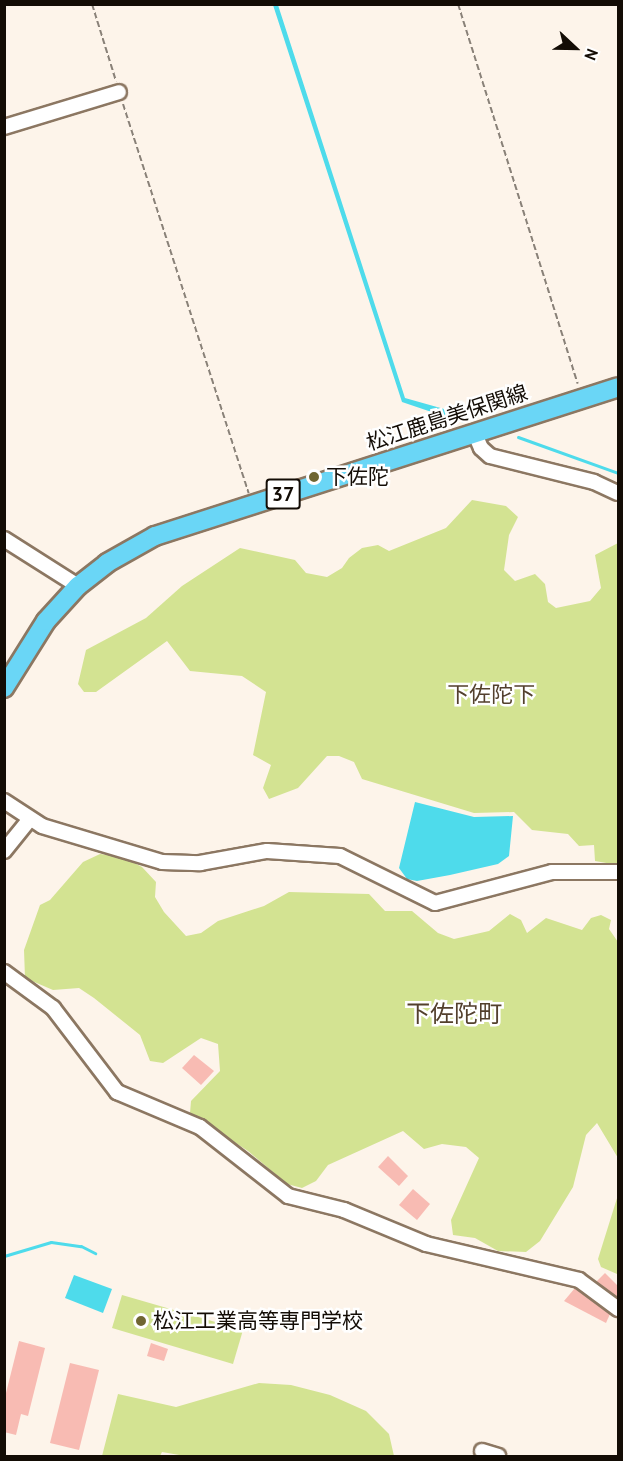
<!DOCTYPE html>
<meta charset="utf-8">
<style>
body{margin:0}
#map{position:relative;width:623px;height:1461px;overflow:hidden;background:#fdf4ea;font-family:"PT Sans","Noto Sans JP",sans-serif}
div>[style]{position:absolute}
.green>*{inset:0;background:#d3e392}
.water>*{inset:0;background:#4edbeb}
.stream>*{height:3px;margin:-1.5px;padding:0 1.5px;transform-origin:1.5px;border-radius:1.5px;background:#4edbeb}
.building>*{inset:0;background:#f8bbb3}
.path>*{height:2px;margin-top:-1px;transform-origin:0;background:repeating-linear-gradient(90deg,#898178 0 6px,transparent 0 9px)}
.roads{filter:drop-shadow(2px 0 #8c7762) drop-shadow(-2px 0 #8c7762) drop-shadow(0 2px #8c7762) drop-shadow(0 -2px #8c7762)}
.minor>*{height:14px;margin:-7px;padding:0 7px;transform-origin:7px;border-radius:7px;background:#fff}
.major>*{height:18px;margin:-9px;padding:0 9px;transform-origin:9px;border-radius:9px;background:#6ad6f6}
.dots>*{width:16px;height:16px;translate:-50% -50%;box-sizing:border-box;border:3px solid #fff;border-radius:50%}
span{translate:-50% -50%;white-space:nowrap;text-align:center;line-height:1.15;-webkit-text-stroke:5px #fff;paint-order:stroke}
.shield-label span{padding:2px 4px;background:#fff;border:2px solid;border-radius:4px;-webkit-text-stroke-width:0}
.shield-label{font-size:20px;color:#130c05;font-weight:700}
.street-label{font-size:21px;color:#130c05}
.poi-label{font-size:21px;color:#130c05}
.left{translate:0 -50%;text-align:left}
.neighbourhood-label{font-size:22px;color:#53402d}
.quarter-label{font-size:24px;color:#53402d}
.frame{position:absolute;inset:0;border:6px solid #130c05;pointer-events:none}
.north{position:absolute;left:545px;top:18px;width:60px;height:60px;-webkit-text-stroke:4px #fff;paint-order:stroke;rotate:112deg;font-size:16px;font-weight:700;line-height:24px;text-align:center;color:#130c05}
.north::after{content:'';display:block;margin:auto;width:21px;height:27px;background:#130c05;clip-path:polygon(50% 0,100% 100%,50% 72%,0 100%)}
</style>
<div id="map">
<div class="green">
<div style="clip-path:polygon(472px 500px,506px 506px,518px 517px,509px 535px,504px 570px,515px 581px,535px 574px,545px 584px,548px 602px,556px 608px,590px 601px,601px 588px,595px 555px,618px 543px,618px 865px,595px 861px,594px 845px,579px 846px,568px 834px,532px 830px,514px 812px,474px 813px,362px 779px,354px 762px,339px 756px,327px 756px,298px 788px,269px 799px,263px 788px,271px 765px,253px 755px,266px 692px,242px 676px,190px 671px,167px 641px,96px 692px,84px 692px,78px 684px,86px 650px,146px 618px,182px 586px,240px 548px,295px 560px,306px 573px,327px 577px,342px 568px,349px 558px,362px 548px,378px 545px,389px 551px,446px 528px)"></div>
<div style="clip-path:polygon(100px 854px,123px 857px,142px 867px,156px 882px,155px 897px,164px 912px,186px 936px,201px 933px,218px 921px,264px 906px,289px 892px,369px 894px,385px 911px,412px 911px,438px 933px,454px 939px,489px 931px,510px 914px,521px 920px,527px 933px,546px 918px,582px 930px,591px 918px,601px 915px,611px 920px,609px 929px,618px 942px,618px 1158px,597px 1123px,586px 1135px,573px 1187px,540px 1241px,526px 1252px,498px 1251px,475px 1238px,453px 1235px,451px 1220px,479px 1158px,466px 1147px,442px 1144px,424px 1149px,403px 1131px,328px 1165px,316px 1181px,302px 1188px,287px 1184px,248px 1151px,190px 1113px,191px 1101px,220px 1071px,218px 1044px,201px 1038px,163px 1063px,150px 1061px,140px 1035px,94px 998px,79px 988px,53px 990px,25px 978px,24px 950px,40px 905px,50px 900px,83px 862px)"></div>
<div style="clip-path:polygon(618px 1195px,618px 1274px,617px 1274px,601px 1267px,598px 1259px)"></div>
<div style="clip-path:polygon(122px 1295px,243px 1330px,233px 1364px,112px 1328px)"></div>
<div style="clip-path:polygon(259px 1383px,291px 1385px,330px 1395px,366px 1411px,389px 1434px,394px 1456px,185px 1456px,162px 1452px,160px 1456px,102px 1456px,118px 1394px,176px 1407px)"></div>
</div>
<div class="water">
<div style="clip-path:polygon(273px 5px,278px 5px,405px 398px,469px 416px,464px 423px,402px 402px)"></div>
<div style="clip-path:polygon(415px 802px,474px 817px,513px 816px,509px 856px,498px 864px,450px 875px,417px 881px,407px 879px,399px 868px)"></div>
<div style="clip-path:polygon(74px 1275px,112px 1289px,103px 1313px,65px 1298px)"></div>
</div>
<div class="stream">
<div style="left:518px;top:437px;width:106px;rotate:19.8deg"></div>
<div style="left:4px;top:1256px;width:49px;rotate:-16.6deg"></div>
<div style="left:51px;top:1242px;width:30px;rotate:8deg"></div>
<div style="left:81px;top:1246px;width:16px;rotate:27deg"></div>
</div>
<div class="building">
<div style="clip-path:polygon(194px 1055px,214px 1071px,201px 1085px,182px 1068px)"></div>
<div style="clip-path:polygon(388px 1156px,408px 1176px,399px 1186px,378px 1167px)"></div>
<div style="clip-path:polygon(413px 1189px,430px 1204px,417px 1220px,399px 1205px)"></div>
<div style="clip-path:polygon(605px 1273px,618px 1286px,618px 1298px,596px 1282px)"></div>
<div style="clip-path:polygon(575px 1288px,610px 1314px,606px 1323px,564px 1301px)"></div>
<div style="clip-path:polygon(19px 1341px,45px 1348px,28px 1416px,21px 1414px,16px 1435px,4px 1432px,4px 1401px)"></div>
<div style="clip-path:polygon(151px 1343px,168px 1349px,164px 1361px,147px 1356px)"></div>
<div style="clip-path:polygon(70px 1363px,99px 1370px,79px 1450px,50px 1443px)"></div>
</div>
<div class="path">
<div style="left:92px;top:4px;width:81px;rotate:72.7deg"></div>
<div style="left:458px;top:4px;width:398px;rotate:72.5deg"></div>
<div style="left:123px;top:104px;width:409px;rotate:72.1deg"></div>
</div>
<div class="roads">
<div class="minor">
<div style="left:4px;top:127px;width:120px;rotate:-16.9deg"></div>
<div style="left:475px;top:434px;width:15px;rotate:67deg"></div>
<div style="left:481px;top:448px;width:12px;rotate:42deg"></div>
<div style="left:490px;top:456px;width:107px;rotate:14deg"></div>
<div style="left:594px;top:482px;width:26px;rotate:25deg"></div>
<div style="left:4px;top:539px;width:88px;rotate:32.4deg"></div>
<div style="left:4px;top:801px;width:45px;rotate:33.3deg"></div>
<div style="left:42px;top:826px;width:125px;rotate:16.7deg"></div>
<div style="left:162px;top:862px;width:38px;rotate:2deg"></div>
<div style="left:200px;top:863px;width:68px;rotate:-10.2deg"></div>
<div style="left:267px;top:851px;width:73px;rotate:3.9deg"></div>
<div style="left:340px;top:856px;width:106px;rotate:26.3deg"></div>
<div style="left:435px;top:903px;width:121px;rotate:-14.8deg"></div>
<div style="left:552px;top:872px;width:66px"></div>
<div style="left:4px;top:851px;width:40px;rotate:-51deg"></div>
<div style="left:4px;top:972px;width:61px;rotate:36.3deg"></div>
<div style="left:53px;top:1008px;width:106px;rotate:52.7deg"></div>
<div style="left:117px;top:1092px;width:90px;rotate:22.9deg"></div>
<div style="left:200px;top:1127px;width:112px;rotate:38.1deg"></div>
<div style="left:288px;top:1196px;width:58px;rotate:14deg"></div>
<div style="left:344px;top:1210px;width:89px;rotate:22.5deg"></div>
<div style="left:426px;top:1244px;width:157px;rotate:13.2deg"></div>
<div style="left:579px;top:1280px;width:49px;rotate:36.6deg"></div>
<div style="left:482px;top:1451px;width:17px;rotate:17deg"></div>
</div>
<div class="major">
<div style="left:4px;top:688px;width:79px;rotate:-57.9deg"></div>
<div style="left:46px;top:621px;width:47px;rotate:-47.6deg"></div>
<div style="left:78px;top:586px;width:37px;rotate:-38deg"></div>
<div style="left:107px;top:563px;width:55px;rotate:-29.4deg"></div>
<div style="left:155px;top:536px;width:486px;rotate:-17.8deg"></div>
</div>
</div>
<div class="dots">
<div style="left:314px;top:477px;background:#6f6632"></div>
<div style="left:141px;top:1321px;background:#6f6632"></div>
</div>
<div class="shield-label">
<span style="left:283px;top:494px">37</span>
</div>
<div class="street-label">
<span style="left:447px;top:418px;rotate:-18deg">松江鹿島美保関線</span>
</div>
<div class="poi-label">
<span class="left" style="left:326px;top:477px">下佐陀</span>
<span class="left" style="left:153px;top:1321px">松江工業高等専門学校</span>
</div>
<div class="neighbourhood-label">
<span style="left:491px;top:695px">下佐陀下</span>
</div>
<div class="quarter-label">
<span style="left:454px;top:1014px">下佐陀町</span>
</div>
<div class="frame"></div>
<div class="north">N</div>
</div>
